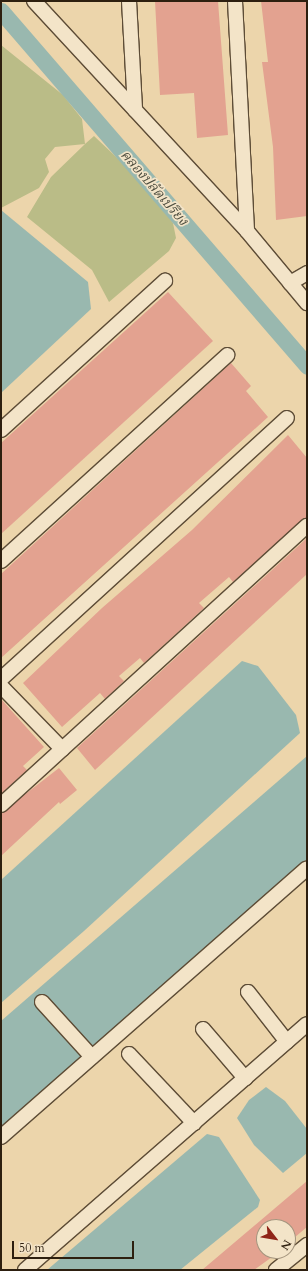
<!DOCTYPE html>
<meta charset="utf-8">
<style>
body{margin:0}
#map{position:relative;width:308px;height:1271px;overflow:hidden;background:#ecd5ab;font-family:Cardo,"Noto Serif Thai",serif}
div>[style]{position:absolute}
.green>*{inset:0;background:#babc87}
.water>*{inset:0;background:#99b8af}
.canal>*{height:17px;margin:-8.5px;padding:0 8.5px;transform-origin:8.5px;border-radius:8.5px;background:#99b8af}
.building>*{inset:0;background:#e3a290}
.roads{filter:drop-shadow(1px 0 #5d4c36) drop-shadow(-1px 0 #5d4c36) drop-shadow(0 1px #5d4c36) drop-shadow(0 -1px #5d4c36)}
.minor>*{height:14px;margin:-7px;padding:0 7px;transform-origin:7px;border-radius:7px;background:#f3e4c8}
span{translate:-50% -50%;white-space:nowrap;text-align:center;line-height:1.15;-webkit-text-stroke:3.5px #f3e4c8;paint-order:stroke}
.water-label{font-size:14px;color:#4d4d3f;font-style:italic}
.frame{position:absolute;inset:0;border:2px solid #2d1f0f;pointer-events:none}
.north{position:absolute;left:256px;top:1219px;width:40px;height:40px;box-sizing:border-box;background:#f3e4c8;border:1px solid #a4957e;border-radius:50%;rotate:121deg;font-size:11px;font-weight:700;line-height:16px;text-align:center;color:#2d1f0f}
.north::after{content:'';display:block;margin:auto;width:14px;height:18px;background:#8f2418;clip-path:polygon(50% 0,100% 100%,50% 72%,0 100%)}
.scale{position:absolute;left:12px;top:1241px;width:122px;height:18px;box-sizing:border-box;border:2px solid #2d1f0f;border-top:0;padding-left:5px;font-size:12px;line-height:14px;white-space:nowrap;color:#2d1f0f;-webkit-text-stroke:3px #f3e4c8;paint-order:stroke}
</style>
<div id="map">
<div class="green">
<div style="clip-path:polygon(1px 45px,63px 95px,82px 119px,85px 144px,94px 136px,150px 189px,173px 223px,176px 238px,169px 251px,109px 302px,92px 270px,27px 217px,51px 177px,85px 144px,55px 147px,45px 159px,49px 172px,39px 188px,1px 208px)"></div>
</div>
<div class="water">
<div style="clip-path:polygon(1px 210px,88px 282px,91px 309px,1px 393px)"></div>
<div style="clip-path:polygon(242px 661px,258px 666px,296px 715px,300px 733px,84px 931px,1px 1003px,1px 880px)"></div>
<div style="clip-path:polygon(307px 756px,307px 859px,1px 1127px,1px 1021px)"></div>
<div style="clip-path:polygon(266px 1087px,285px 1101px,307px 1129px,307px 1153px,283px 1173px,254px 1145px,237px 1118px,249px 1100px)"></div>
<div style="clip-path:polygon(207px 1134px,219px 1137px,260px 1200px,258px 1207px,180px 1270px,47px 1270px)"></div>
</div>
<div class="canal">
<div style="left:1px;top:11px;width:469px;rotate:49.2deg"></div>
</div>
<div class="building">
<div style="clip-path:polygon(155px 1px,218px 1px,228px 135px,197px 138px,194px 93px,160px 95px)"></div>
<div style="clip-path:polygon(261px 1px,307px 1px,307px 216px,276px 220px,273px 147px,262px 62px,268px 62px)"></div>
<div style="clip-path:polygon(168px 292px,213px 341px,1px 534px,1px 443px)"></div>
<div style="clip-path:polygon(231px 363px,251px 386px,246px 391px,268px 417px,1px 658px,1px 574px)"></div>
<div style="clip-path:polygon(288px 435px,307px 458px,307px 518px,233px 582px,229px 577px,199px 603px,204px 608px,144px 663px,140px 658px,119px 676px,124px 681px,105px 699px,100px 693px,62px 727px,23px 683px,102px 608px,192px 530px)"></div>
<div style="clip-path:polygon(307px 538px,307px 574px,95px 770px,77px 748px)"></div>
<div style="clip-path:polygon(1px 699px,44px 747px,23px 766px,27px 770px,1px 794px)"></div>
<div style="clip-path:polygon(59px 768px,77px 790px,60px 804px,59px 802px,1px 856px,1px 813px)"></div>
<div style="clip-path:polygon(307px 1181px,307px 1227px,288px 1243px,288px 1227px,264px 1227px,264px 1251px,279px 1251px,272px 1257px,254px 1270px,202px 1270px)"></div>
</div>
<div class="roads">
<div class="minor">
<div style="left:34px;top:1px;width:149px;rotate:47.2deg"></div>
<div style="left:129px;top:1px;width:109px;rotate:86.8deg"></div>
<div style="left:135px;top:110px;width:165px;rotate:47.2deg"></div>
<div style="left:235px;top:1px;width:230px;rotate:87deg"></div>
<div style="left:247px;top:231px;width:94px;rotate:50.2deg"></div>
<div style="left:290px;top:283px;width:20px;rotate:-30deg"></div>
<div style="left:1px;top:430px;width:222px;rotate:-42.3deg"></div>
<div style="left:1px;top:561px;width:306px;rotate:-42.3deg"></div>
<div style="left:1px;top:679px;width:387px;rotate:-42.4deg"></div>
<div style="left:1px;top:686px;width:88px;rotate:45.9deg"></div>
<div style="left:1px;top:805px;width:414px;rotate:-42.4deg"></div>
<div style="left:248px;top:992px;width:63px;rotate:52deg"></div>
<div style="left:42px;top:1002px;width:74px;rotate:47.7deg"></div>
<div style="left:203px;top:1029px;width:65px;rotate:49.4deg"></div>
<div style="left:129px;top:1054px;width:95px;rotate:46.7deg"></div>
<div style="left:1px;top:1137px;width:407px;rotate:-41.3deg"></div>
<div style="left:25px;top:1270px;width:374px;rotate:-41.1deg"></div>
<div style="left:276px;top:1270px;width:40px;rotate:-39deg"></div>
</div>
</div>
<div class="water-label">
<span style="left:154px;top:188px;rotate:49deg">คลองปลัดเปรียง</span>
</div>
<div class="frame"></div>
<div class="north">N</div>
<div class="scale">50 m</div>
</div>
